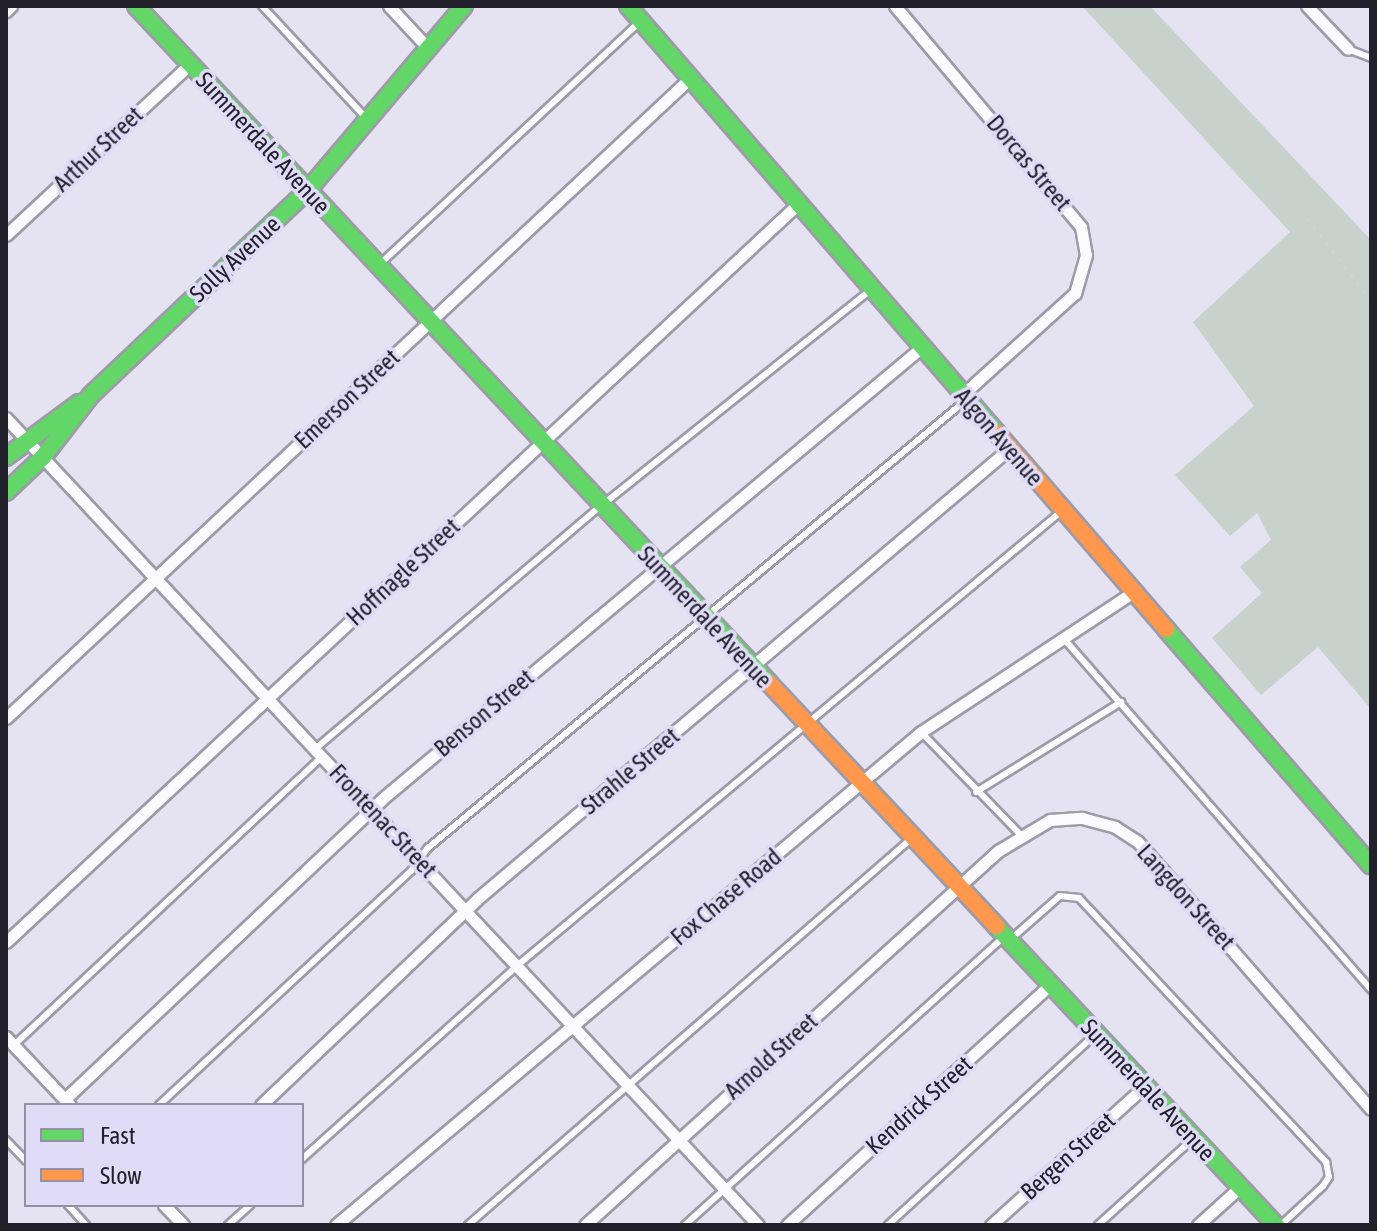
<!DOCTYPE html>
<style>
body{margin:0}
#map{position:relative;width:1377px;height:1231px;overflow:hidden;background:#e5e2f2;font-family:"Asap Condensed",sans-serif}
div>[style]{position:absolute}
.green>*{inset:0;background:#c7d2cd}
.path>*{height:2px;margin-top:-1px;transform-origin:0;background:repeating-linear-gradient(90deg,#d2d2d6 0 4px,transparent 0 10px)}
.roads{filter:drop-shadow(2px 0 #9d9ba7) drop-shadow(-2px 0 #9d9ba7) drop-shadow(0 2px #9d9ba7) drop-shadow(0 -2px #9d9ba7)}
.lane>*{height:6px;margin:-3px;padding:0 3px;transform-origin:3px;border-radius:3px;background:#fbfbfd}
.street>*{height:11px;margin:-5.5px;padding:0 5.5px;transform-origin:5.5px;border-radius:5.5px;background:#fbfbfd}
.fast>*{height:16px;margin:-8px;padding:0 8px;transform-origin:8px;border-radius:8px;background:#63d668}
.slow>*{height:16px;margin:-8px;padding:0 8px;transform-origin:8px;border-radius:8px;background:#ff974d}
span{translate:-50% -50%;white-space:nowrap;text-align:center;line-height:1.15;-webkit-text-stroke:7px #e0dcf8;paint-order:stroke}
.street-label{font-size:24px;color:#22202a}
.frame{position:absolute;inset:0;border:8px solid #22202a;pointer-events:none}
.legend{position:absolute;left:24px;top:1103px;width:280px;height:104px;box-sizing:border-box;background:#e0dcf8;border:2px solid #9491a6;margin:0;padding:10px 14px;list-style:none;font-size:24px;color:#22202a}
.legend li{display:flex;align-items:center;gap:16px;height:40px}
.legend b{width:40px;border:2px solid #9491a6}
</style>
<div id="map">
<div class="green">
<div style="clip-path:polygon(1082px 6px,1150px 6px,1371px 240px,1371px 709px,1318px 647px,1261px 695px,1212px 638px,1262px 593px,1240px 567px,1271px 540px,1257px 513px,1230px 536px,1175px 475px,1254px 406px,1193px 322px,1290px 232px)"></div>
</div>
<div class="path">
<div style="left:1307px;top:219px;width:103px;rotate:51.7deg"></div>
</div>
<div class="roads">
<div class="lane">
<div style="left:262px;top:6px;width:154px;rotate:47.1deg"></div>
<div style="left:1348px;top:49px;width:25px;rotate:21deg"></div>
<div style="left:380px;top:264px;width:353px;rotate:-43deg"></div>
<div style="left:1065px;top:640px;width:465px;rotate:48.8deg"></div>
<div style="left:921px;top:732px;width:142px;rotate:45.9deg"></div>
<div style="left:315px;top:749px;width:375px;rotate:-40.4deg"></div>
<div style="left:601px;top:506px;width:347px;rotate:-38.7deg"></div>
<div style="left:976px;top:792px;width:171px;rotate:-31.8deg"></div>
<div style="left:1011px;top:939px;width:65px;rotate:-41.3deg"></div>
<div style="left:1060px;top:896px;width:19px;rotate:6deg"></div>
<div style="left:1079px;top:898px;width:362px;rotate:46.9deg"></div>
<div style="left:1326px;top:1162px;width:15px;rotate:79deg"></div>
<div style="left:1329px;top:1177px;width:11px;rotate:124deg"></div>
<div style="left:1323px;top:1186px;width:57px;rotate:137.1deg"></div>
<div style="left:14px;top:1045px;width:422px;rotate:-43.1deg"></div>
<div style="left:159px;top:1105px;width:344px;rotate:-42.9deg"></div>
<div style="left:411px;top:871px;width:29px;rotate:-54deg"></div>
<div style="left:428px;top:848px;width:700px;rotate:-39.78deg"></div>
<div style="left:6px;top:1140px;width:29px;rotate:46deg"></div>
<div style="left:302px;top:1159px;width:290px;rotate:-41.9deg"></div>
<div style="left:518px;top:965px;width:710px;rotate:-39.86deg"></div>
<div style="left:68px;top:1205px;width:27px;rotate:48deg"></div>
<div style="left:228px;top:1225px;width:30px;rotate:-42deg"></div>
<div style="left:468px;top:1225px;width:589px;rotate:-41.08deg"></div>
<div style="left:685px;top:1225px;width:430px;rotate:-42.1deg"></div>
<div style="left:888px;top:1225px;width:282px;rotate:-42.6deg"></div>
<div style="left:1098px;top:1225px;width:128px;rotate:-42.2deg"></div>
</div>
<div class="street">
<div style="left:389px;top:6px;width:59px;rotate:47.1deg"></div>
<div style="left:895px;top:6px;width:289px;rotate:49.9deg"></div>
<div style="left:1081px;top:227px;width:28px;rotate:80deg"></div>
<div style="left:1086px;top:255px;width:40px;rotate:106deg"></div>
<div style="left:1075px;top:293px;width:152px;rotate:137.9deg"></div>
<div style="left:1307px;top:6px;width:59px;rotate:46.4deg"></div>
<div style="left:6px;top:11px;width:7px;rotate:-45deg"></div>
<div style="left:6px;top:235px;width:251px;rotate:-42.9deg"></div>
<div style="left:6px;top:418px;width:1103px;rotate:47.02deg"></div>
<div style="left:6px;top:718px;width:934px;rotate:-43.09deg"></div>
<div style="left:6px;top:942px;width:1084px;rotate:-42.98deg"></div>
<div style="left:6px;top:1037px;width:93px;rotate:46.7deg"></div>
<div style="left:65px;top:1099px;width:436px;rotate:-43.4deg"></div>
<div style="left:382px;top:799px;width:704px;rotate:-39.93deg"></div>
<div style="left:261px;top:1105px;width:298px;rotate:-43.6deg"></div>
<div style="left:477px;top:899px;width:698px;rotate:-40.24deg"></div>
<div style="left:164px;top:1205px;width:28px;rotate:46deg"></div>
<div style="left:336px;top:1225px;width:765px;rotate:-40.12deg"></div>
<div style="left:921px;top:732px;width:254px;rotate:-33.4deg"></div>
<div style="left:585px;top:1225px;width:557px;rotate:-42.16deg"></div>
<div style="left:998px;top:851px;width:61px;rotate:-30.8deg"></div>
<div style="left:1050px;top:820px;width:32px;rotate:-4deg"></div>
<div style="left:1082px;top:818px;width:34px;rotate:15deg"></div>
<div style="left:1115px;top:827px;width:27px;rotate:33deg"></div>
<div style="left:1138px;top:842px;width:354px;rotate:48.9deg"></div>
<div style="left:787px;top:1225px;width:356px;rotate:-42.4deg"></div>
<div style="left:991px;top:1225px;width:207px;rotate:-42.1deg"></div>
<div style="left:1198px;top:1225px;width:55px;rotate:-42.1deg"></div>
</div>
<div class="fast">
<div style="left:136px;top:6px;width:927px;rotate:46.92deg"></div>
<div style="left:628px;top:6px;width:564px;rotate:49.17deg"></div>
<div style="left:6px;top:457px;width:91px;rotate:-36.5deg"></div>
<div style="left:6px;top:492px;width:51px;rotate:-43.4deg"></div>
<div style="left:43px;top:457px;width:78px;rotate:-52.3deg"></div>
<div style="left:91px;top:395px;width:299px;rotate:-43.4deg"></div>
<div style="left:308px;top:190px;width:241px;rotate:-49.7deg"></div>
<div style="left:1166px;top:629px;width:313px;rotate:49.1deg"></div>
<div style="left:996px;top:926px;width:410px;rotate:46.9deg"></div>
</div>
<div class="slow">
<div style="left:997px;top:433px;width:259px;rotate:49.2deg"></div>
<div style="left:769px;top:683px;width:333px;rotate:46.9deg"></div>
</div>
</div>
<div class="street-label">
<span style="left:263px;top:143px;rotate:47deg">Summerdale Avenue</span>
<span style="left:98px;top:149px;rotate:-43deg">Arthur Street</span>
<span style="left:1029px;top:163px;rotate:50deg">Dorcas Street</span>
<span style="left:235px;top:259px;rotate:-43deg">Solly Avenue</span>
<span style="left:347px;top:399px;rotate:-43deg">Emerson Street</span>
<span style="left:999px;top:437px;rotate:49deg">Algon Avenue</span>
<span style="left:403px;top:572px;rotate:-43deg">Hoffnagle Street</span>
<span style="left:705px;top:617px;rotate:47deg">Summerdale Avenue</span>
<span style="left:484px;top:713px;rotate:-40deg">Benson Street</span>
<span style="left:630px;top:771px;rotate:-40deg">Strahle Street</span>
<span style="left:383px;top:821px;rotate:47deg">Frontenac Street</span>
<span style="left:726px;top:897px;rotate:-40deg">Fox Chase Road</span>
<span style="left:1186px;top:897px;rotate:48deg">Langdon Street</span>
<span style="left:771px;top:1056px;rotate:-42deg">Arnold Street</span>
<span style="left:1148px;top:1090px;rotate:47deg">Summerdale Avenue</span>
<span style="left:919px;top:1105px;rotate:-42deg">Kendrick Street</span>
<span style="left:1068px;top:1156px;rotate:-42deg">Bergen Street</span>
</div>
<div class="frame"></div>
<ul class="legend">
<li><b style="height:10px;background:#63d668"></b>Fast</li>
<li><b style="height:10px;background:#ff974d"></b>Slow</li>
</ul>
</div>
